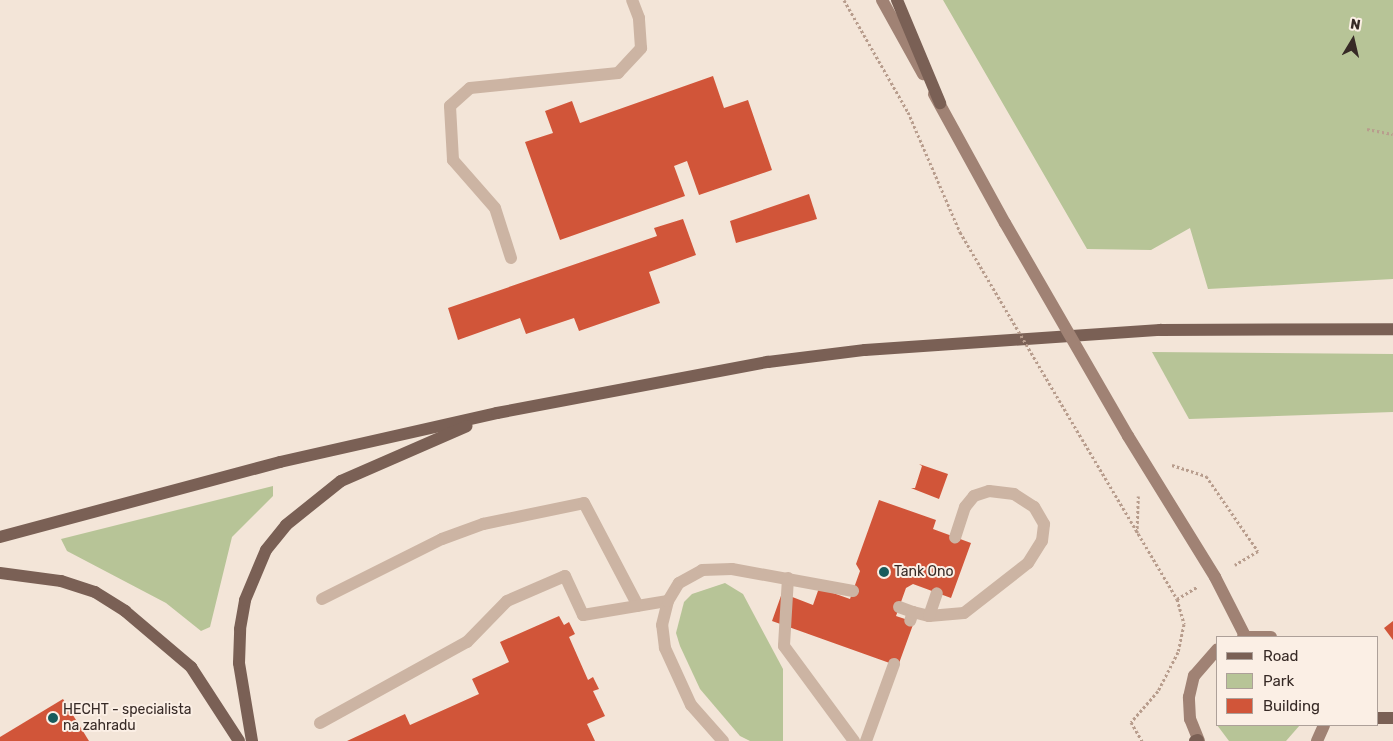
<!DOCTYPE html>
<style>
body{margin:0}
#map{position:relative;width:1393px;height:741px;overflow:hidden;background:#f3e5d8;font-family:Rubik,sans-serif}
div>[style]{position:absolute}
.green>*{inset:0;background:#b7c497}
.building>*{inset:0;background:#d15539}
.path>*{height:3px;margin-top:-1.5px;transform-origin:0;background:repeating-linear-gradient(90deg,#b89d8d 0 2.5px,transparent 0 5px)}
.lane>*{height:12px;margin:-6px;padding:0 6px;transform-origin:6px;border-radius:6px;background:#ccb4a3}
.secondary>*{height:12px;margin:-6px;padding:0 6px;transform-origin:6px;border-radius:6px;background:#a08274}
.primary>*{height:12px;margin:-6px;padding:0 6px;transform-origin:6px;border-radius:6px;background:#7a6055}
.path-bridge>*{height:3px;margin-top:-1.5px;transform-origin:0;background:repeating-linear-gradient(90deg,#b89d8d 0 2.5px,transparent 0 5px)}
.secondary-bridge>*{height:12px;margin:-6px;padding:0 6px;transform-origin:6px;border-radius:6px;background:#a08274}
.dots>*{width:14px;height:14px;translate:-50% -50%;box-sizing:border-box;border:2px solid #fbefe5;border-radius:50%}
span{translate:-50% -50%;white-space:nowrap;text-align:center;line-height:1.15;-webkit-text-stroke:4px #fbefe5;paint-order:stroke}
.poi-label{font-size:14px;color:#372a26}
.left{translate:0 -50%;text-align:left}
.legend{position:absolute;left:1216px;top:636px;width:162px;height:90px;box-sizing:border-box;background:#fbefe5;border:1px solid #ada099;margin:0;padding:6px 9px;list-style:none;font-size:15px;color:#372a26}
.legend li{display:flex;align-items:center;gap:10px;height:25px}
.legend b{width:25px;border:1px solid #ada099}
.north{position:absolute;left:1328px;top:15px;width:50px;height:50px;-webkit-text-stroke:4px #fbefe5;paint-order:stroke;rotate:9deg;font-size:14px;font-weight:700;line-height:20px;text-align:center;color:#372a26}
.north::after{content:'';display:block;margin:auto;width:18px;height:22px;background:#372a26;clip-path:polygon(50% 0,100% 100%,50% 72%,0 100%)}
</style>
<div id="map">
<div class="green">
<div style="clip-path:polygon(943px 0,1393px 0,1393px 279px,1208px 289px,1190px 228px,1151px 250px,1087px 249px)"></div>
<div style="clip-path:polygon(1152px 352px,1393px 354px,1393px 412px,1189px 419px)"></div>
<div style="clip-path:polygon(273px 486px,273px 496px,232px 537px,210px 627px,201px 631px,166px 603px,67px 551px,61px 539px)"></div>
<div style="clip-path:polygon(725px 583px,743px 594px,783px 669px,783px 741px,750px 741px,740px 736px,700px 689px,680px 646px,676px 633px,684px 602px,692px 594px)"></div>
<div style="clip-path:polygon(1217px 725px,1300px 725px,1286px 741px,1229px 741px)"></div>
</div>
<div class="building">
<div style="clip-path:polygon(713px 76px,724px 108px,748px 100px,772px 170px,699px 195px,687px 161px,674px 166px,685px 196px,560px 240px,525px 142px,553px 133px,545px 111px,572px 101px,580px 123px)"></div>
<div style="clip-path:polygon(809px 194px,817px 219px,736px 243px,730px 221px)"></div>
<div style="clip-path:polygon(683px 219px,696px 255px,649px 272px,660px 303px,579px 331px,574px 318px,526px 334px,520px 318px,458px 340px,448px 308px,657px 236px,654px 228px)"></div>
<div style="clip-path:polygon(919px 464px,948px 474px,939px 499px,911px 488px,915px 488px,922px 466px)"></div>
<div style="clip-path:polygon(879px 500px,936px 520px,933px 529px,971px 543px,951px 598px,913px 584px,906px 588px,896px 616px,914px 622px,898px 666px,772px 621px,782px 593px,813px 605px,819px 588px,850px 599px,860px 571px,856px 564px)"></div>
<div style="clip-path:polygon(559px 616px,564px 625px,569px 622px,575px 634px,569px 637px,588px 680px,593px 677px,599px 689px,593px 691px,605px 716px,587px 724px,595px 741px,347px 741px,405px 714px,410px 725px,479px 694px,472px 679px,509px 662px,500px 642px)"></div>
<div style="clip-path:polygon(1393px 621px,1393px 640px,1384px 628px)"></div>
<div style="clip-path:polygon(63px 699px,89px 741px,0 741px,0 737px)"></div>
</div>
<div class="path">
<div style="left:844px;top:0;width:129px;rotate:60.3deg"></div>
<div style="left:908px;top:112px;width:131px;rotate:66.6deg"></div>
<div style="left:1367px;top:129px;width:26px;rotate:11deg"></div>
<div style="left:1082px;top:439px;width:186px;rotate:59.3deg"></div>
<div style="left:1177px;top:599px;width:26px;rotate:74deg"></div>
<div style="left:1184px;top:624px;width:29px;rotate:102deg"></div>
<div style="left:1178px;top:652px;width:44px;rotate:117.1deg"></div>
<div style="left:1158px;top:691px;width:41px;rotate:131.1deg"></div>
<div style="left:1131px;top:722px;width:22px;rotate:60deg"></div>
<div style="left:1172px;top:465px;width:36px;rotate:18deg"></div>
<div style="left:1206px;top:476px;width:91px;rotate:55.3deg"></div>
<div style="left:1258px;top:551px;width:27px;rotate:149deg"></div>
<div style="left:1137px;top:533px;width:37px;rotate:-88deg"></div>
<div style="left:1177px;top:599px;width:23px;rotate:-31deg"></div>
</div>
<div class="lane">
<div style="left:511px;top:258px;width:52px;rotate:-107.7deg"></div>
<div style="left:495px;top:208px;width:64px;rotate:-131.2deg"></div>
<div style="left:453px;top:160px;width:54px;rotate:-93.2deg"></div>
<div style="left:450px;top:106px;width:27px;rotate:-42deg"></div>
<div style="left:470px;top:88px;width:149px;rotate:-5.8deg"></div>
<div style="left:618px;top:73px;width:34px;rotate:-47deg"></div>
<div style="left:641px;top:48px;width:30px;rotate:-94deg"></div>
<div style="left:639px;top:18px;width:19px;rotate:-111deg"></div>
<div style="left:788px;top:578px;width:68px;rotate:93.4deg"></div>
<div style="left:784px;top:646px;width:118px;rotate:53.6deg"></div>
<div style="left:322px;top:599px;width:134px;rotate:-26.6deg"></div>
<div style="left:442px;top:539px;width:44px;rotate:-20.1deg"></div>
<div style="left:483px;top:524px;width:103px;rotate:-11.7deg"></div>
<div style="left:584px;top:503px;width:116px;rotate:62.3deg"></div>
<div style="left:899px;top:607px;width:15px;rotate:20deg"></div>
<div style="left:913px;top:612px;width:9px;rotate:108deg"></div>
<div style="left:913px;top:612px;width:16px;rotate:14deg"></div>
<div style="left:929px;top:616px;width:35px;rotate:-5deg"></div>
<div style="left:964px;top:613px;width:81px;rotate:-38deg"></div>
<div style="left:1028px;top:563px;width:26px;rotate:-58deg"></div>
<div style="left:1042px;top:541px;width:17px;rotate:-83deg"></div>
<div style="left:1044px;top:524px;width:20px;rotate:-120deg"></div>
<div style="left:1034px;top:507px;width:24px;rotate:-147deg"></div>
<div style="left:1014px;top:494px;width:25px;rotate:-173deg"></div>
<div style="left:989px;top:491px;width:16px;rotate:162deg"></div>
<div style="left:974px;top:496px;width:14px;rotate:129deg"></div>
<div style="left:965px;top:507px;width:32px;rotate:108deg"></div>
<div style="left:929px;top:616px;width:24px;rotate:-71deg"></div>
<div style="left:320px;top:723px;width:168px;rotate:-28.9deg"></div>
<div style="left:467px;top:642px;width:57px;rotate:-45.7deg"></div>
<div style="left:507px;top:601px;width:63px;rotate:-23.3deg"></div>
<div style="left:565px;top:576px;width:43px;rotate:65.2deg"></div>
<div style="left:583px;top:615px;width:86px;rotate:-9.4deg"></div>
<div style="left:723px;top:741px;width:48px;rotate:-131.6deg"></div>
<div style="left:691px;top:705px;width:63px;rotate:-114.5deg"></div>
<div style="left:665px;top:648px;width:23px;rotate:-97deg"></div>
<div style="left:662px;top:625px;width:25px;rotate:-76deg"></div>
<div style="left:668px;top:601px;width:21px;rotate:-59deg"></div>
<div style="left:679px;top:583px;width:26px;rotate:-29deg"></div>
<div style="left:702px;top:570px;width:30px;rotate:-2deg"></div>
<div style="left:732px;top:569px;width:123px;rotate:10.3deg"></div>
<div style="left:866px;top:741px;width:82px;rotate:-70deg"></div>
</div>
<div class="secondary">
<div style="left:882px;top:0;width:85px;rotate:61deg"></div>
<div style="left:934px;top:94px;width:147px;rotate:61.2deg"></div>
<div style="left:1128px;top:436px;width:166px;rotate:58.3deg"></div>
<div style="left:1215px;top:577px;width:66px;rotate:63deg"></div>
<div style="left:1243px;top:637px;width:28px"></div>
<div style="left:1199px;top:741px;width:24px;rotate:-112deg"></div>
<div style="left:1190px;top:719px;width:22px;rotate:-93deg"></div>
<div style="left:1189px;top:697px;width:22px;rotate:-77deg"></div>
<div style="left:1194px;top:676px;width:35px;rotate:-49deg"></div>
<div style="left:1317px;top:741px;width:17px;rotate:-66deg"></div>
</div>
<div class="primary">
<div style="left:897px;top:0;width:112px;rotate:67.3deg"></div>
<div style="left:0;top:537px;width:290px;rotate:-15deg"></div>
<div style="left:280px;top:462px;width:222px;rotate:-12.7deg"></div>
<div style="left:497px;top:413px;width:276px;rotate:-10.7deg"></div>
<div style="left:768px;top:362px;width:98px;rotate:-7.1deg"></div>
<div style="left:865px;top:350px;width:296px;rotate:-3.9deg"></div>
<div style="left:1160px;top:330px;width:233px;rotate:-0.2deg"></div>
<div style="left:0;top:573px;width:62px;rotate:7.5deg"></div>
<div style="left:61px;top:581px;width:36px;rotate:18deg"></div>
<div style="left:95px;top:592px;width:36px;rotate:32deg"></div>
<div style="left:125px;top:611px;width:87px;rotate:40.3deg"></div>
<div style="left:191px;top:667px;width:88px;rotate:57deg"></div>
<div style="left:1377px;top:718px;width:16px"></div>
<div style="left:252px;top:741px;width:79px;rotate:-99.5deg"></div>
<div style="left:239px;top:663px;width:34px;rotate:-88deg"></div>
<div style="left:240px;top:629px;width:29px;rotate:-80deg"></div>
<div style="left:245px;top:600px;width:54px;rotate:-67.2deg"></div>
<div style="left:266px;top:550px;width:32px;rotate:-51deg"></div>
<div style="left:286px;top:525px;width:70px;rotate:-38.7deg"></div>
<div style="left:341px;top:481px;width:137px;rotate:-23.6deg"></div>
<div style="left:1195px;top:741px;width:3px;rotate:-18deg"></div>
</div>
<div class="path-bridge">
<div style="left:960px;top:232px;width:240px;rotate:59.5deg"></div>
</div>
<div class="secondary-bridge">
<div style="left:1005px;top:223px;width:246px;rotate:60deg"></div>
</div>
<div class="dots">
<div style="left:884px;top:572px;background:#185b5c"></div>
<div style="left:53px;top:718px;background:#185b5c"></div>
</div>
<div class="poi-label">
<span class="left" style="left:894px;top:572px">Tank Ono</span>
<span class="left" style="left:63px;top:718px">HECHT - specialista<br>na zahradu</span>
</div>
<ul class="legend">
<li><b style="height:6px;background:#7a6055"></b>Road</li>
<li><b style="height:14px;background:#b7c497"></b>Park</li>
<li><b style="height:14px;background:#d15539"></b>Building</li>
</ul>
<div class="north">N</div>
</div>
